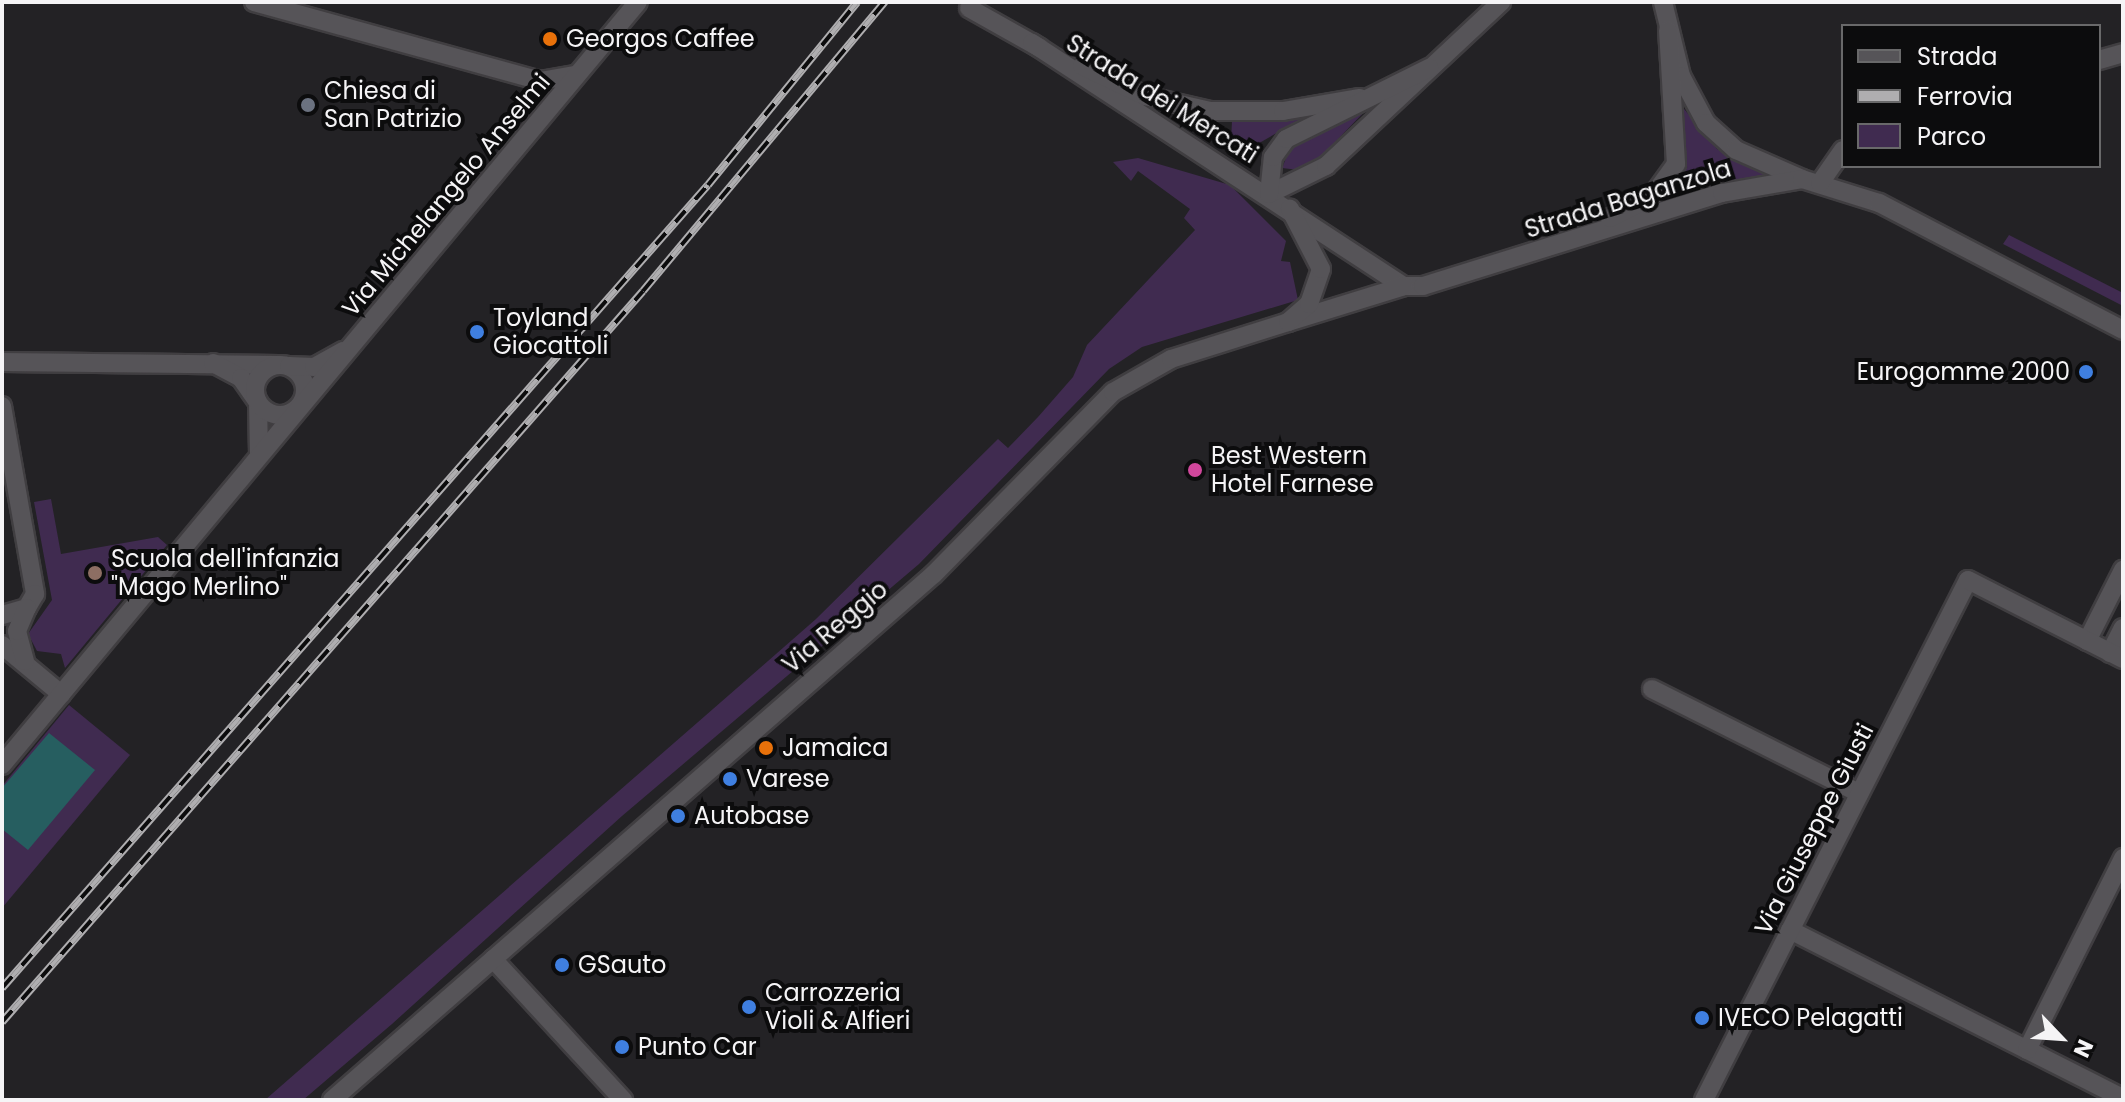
<!DOCTYPE html>
<style>
body{margin:0}
#map{position:relative;width:2125px;height:1102px;overflow:hidden;background:#232225;font-family:Poppins,sans-serif}
div>[style]{position:absolute}
.green>*{inset:0;background:#402b50}
.water>*{inset:0;background:#265e60}
.roads{filter:drop-shadow(2px 0 #403e41) drop-shadow(-2px 0 #403e41) drop-shadow(0 2px #403e41) drop-shadow(0 -2px #403e41)}
.minor>*{height:18px;margin:-9px;padding:0 9px;transform-origin:9px;border-radius:9px;background:#565458}
.minor>.ring{margin:-9px;padding:0;box-sizing:content-box;background:none;border:18px solid #565458;border-radius:50%}
.rail>*{height:8px;margin-top:-4px;transform-origin:0;background:repeating-linear-gradient(90deg,#0c0c0d 0 15px,#afaeb0 0 30px);box-sizing:border-box;border-block:2px solid #afaeb0}
.dots>*{width:22px;height:22px;translate:-50% -50%;box-sizing:border-box;border:4px solid #0c0c0d;border-radius:50%}
span{translate:-50% -50%;white-space:nowrap;text-align:center;line-height:1.15;-webkit-text-stroke:8px #0c0c0d;paint-order:stroke}
.poi-label{font-size:24px;color:#f5f4f6}
.left{translate:0 -50%;text-align:left}
.right{translate:-100% -50%;text-align:right}
.street-label{font-size:24px;color:#f5f4f6}
.frame{position:absolute;inset:0;border:4px solid #f5f4f6;pointer-events:none}
.legend{position:absolute;left:1841px;top:24px;width:260px;height:144px;box-sizing:border-box;background:#0c0c0d;border:2px solid #69696a;margin:0;padding:10px 14px;list-style:none;font-size:24px;color:#f5f4f6}
.legend li{display:flex;align-items:center;gap:16px;height:40px}
.legend b{width:40px;border:2px solid #69696a}
.north{position:absolute;left:2021px;top:998px;width:80px;height:80px;-webkit-text-stroke:6px #0c0c0d;paint-order:stroke;rotate:115deg;font-size:22px;font-weight:700;line-height:32px;text-align:center;color:#f5f4f6}
.north::after{content:'';display:block;margin:auto;width:28px;height:36px;background:#f5f4f6;clip-path:polygon(50% 0,100% 100%,50% 72%,0 100%)}
</style>
<div id="map">
<div class="green">
<div style="clip-path:polygon(1680px 104px,1717px 149px,1768px 175px,1661px 201px,1683px 163px)"></div>
<div style="clip-path:polygon(1371px 105px,1307px 171px,1282px 168px,1291px 146px)"></div>
<div style="clip-path:polygon(1303px 118px,1254px 146px,1231px 141px,1232px 121px)"></div>
<div style="clip-path:polygon(1138px 158px,1230px 185px,1286px 241px,1281px 261px,1290px 262px,1298px 300px,1142px 347px,1109px 369px,919px 564px,622px 816px,392px 1024px,303px 1100px,265px 1100px,816px 619px,998px 439px,1008px 448px,1038px 417px,1073px 377px,1087px 345px,1195px 230px,1184px 218px,1190px 209px,1138px 171px,1131px 181px,1113px 162px)"></div>
<div style="clip-path:polygon(2009px 235px,2123px 293px,2123px 306px,2003px 244px)"></div>
<div style="clip-path:polygon(51px 499px,61px 554px,158px 537px,167px 545px,65px 668px,61px 654px,37px 651px,28px 634px,52px 600px,34px 502px)"></div>
<div style="clip-path:polygon(69px 705px,130px 755px,2px 908px,2px 786px)"></div>
</div>
<div class="water">
<div style="clip-path:polygon(49px 733px,95px 770px,28px 850px,2px 829px,2px 788px)"></div>
</div>
<div class="roads">
<div class="minor">
<div style="left:254px;top:2px;width:297px;rotate:15.4deg"></div>
<div style="left:540px;top:81px;width:36px;rotate:-10deg"></div>
<div style="left:1663px;top:2px;width:76px;rotate:76.3deg"></div>
<div style="left:1681px;top:76px;width:53px;rotate:62deg"></div>
<div style="left:1706px;top:123px;width:40px;rotate:42deg"></div>
<div style="left:1736px;top:150px;width:72px;rotate:23.7deg"></div>
<div style="left:969px;top:8px;width:81px;rotate:29.4deg"></div>
<div style="left:1032px;top:43px;width:444px;rotate:33.2deg"></div>
<div style="left:1404px;top:286px;width:19px"></div>
<div style="left:1423px;top:286px;width:313px;rotate:-17.3deg"></div>
<div style="left:1722px;top:193px;width:81px;rotate:-9.9deg"></div>
<div style="left:1802px;top:179px;width:81px;rotate:17.3deg"></div>
<div style="left:1879px;top:203px;width:275px;rotate:27.5deg"></div>
<div style="left:2099px;top:60px;width:25px;rotate:-16deg"></div>
<div style="left:1082px;top:66px;width:70px;rotate:25.5deg"></div>
<div style="left:1145px;top:96px;width:67px;rotate:13deg"></div>
<div style="left:1210px;top:111px;width:73px"></div>
<div style="left:1283px;top:111px;width:78px;rotate:-9.6deg"></div>
<div style="left:1820px;top:183px;width:40px;rotate:-55.1deg"></div>
<div style="left:1269px;top:194px;width:64px;rotate:-26.2deg"></div>
<div style="left:1326px;top:166px;width:240px;rotate:-43.1deg"></div>
<div style="left:1269px;top:194px;width:37px;rotate:-84deg"></div>
<div style="left:1273px;top:157px;width:22px;rotate:-54deg"></div>
<div style="left:1286px;top:139px;width:160px;rotate:-26.4deg"></div>
<div style="left:1610px;top:218px;width:47px;rotate:-26.6deg"></div>
<div style="left:1652px;top:197px;width:41px;rotate:-54deg"></div>
<div style="left:1676px;top:164px;width:134px;rotate:-93.4deg"></div>
<div style="left:1288px;top:322px;width:121px;rotate:-17.2deg"></div>
<div style="left:2px;top:362px;width:277px;rotate:0.6deg"></div>
<div style="left:213px;top:363px;width:32px;rotate:28deg"></div>
<div style="left:241px;top:378px;width:29px;rotate:55deg"></div>
<div style="left:258px;top:402px;width:53px;rotate:88.9deg"></div>
<div class="ring" style="left:255px;top:365px;width:32px;height:32px"></div>
<div style="left:289px;top:366px;width:25px;rotate:2deg"></div>
<div style="left:314px;top:367px;width:33px;rotate:-29deg"></div>
<div style="left:2px;top:406px;width:191px;rotate:80deg"></div>
<div style="left:35px;top:594px;width:16px;rotate:120deg"></div>
<div style="left:27px;top:608px;width:26px;rotate:164deg"></div>
<div style="left:2087px;top:641px;width:80px;rotate:-63.1deg"></div>
<div style="left:2px;top:645px;width:77px;rotate:39.7deg"></div>
<div style="left:2110px;top:653px;width:28px;rotate:-63deg"></div>
<div style="left:25px;top:661px;width:31px;rotate:-105deg"></div>
<div style="left:17px;top:631px;width:25px;rotate:-67deg"></div>
<div style="left:1652px;top:689px;width:232px;rotate:26.7deg"></div>
<div style="left:2px;top:765px;width:993px;rotate:-50.19deg"></div>
<div style="left:1790px;top:930px;width:373px;rotate:26.8deg"></div>
<div style="left:493px;top:959px;width:192px;rotate:47.3deg"></div>
<div style="left:2027px;top:1050px;width:215px;rotate:-63.4deg"></div>
<div style="left:332px;top:1100px;width:799px;rotate:-41.15deg"></div>
<div style="left:934px;top:574px;width:255px;rotate:-45.5deg"></div>
<div style="left:1113px;top:392px;width:67px;rotate:-29.6deg"></div>
<div style="left:1171px;top:359px;width:123px;rotate:-17.5deg"></div>
<div style="left:1288px;top:322px;width:28px;rotate:-41deg"></div>
<div style="left:1309px;top:304px;width:37px;rotate:-71deg"></div>
<div style="left:1321px;top:269px;width:68px;rotate:-117.3deg"></div>
<div style="left:1704px;top:1100px;width:583px;rotate:-63.08deg"></div>
<div style="left:1968px;top:580px;width:174px;rotate:27deg"></div>
</div>
</div>
<div class="rail">
<div style="left:2px;top:988px;width:1069px;rotate:-48.68deg"></div>
<div style="left:708px;top:185px;width:236px;rotate:-50.8deg"></div>
<div style="left:2px;top:1022px;width:972px;rotate:-48.75deg"></div>
<div style="left:643px;top:291px;width:377px;rotate:-50.1deg"></div>
</div>
<div class="dots">
<div style="left:550px;top:39px;background:#e8710a"></div>
<div style="left:308px;top:105px;background:#6b7280"></div>
<div style="left:477px;top:332px;background:#3f7fe0"></div>
<div style="left:2086px;top:372px;background:#3f7fe0"></div>
<div style="left:1195px;top:470px;background:#d1479c"></div>
<div style="left:95px;top:573px;background:#8d6e63"></div>
<div style="left:766px;top:748px;background:#e8710a"></div>
<div style="left:730px;top:779px;background:#3f7fe0"></div>
<div style="left:678px;top:816px;background:#3f7fe0"></div>
<div style="left:562px;top:965px;background:#3f7fe0"></div>
<div style="left:749px;top:1007px;background:#3f7fe0"></div>
<div style="left:1702px;top:1018px;background:#3f7fe0"></div>
<div style="left:622px;top:1047px;background:#3f7fe0"></div>
</div>
<div class="poi-label">
<span class="left" style="left:566px;top:39px">Georgos Caffee</span>
<span class="left" style="left:324px;top:105px">Chiesa di<br>San Patrizio</span>
<span class="left" style="left:493px;top:332px">Toyland<br>Giocattoli</span>
<span class="right" style="left:2070px;top:372px">Eurogomme 2000</span>
<span class="left" style="left:1211px;top:470px">Best Western<br>Hotel Farnese</span>
<span class="left" style="left:111px;top:573px">Scuola dell'infanzia<br>"Mago Merlino"</span>
<span class="left" style="left:782px;top:748px">Jamaica</span>
<span class="left" style="left:746px;top:779px">Varese</span>
<span class="left" style="left:694px;top:816px">Autobase</span>
<span class="left" style="left:578px;top:965px">GSauto</span>
<span class="left" style="left:765px;top:1007px">Carrozzeria<br>Violi &amp; Alfieri</span>
<span class="left" style="left:1718px;top:1018px">IVECO Pelagatti</span>
<span class="left" style="left:638px;top:1047px">Punto Car</span>
</div>
<div class="street-label">
<span style="left:1162px;top:99px;rotate:32deg">Strada dei Mercati</span>
<span style="left:446px;top:195px;rotate:-50deg">Via Michelangelo Anselmi</span>
<span style="left:1628px;top:199px;rotate:-17deg">Strada Baganzola</span>
<span style="left:835px;top:627px;rotate:-40deg">Via Reggio</span>
<span style="left:1814px;top:829px;rotate:-63deg">Via Giuseppe Giusti</span>
</div>
<div class="frame"></div>
<ul class="legend">
<li><b style="height:10px;background:#565458"></b>Strada</li>
<li><b style="height:10px;background:#afaeb0"></b>Ferrovia</li>
<li><b style="height:22px;background:#402b50"></b>Parco</li>
</ul>
<div class="north">N</div>
</div>
